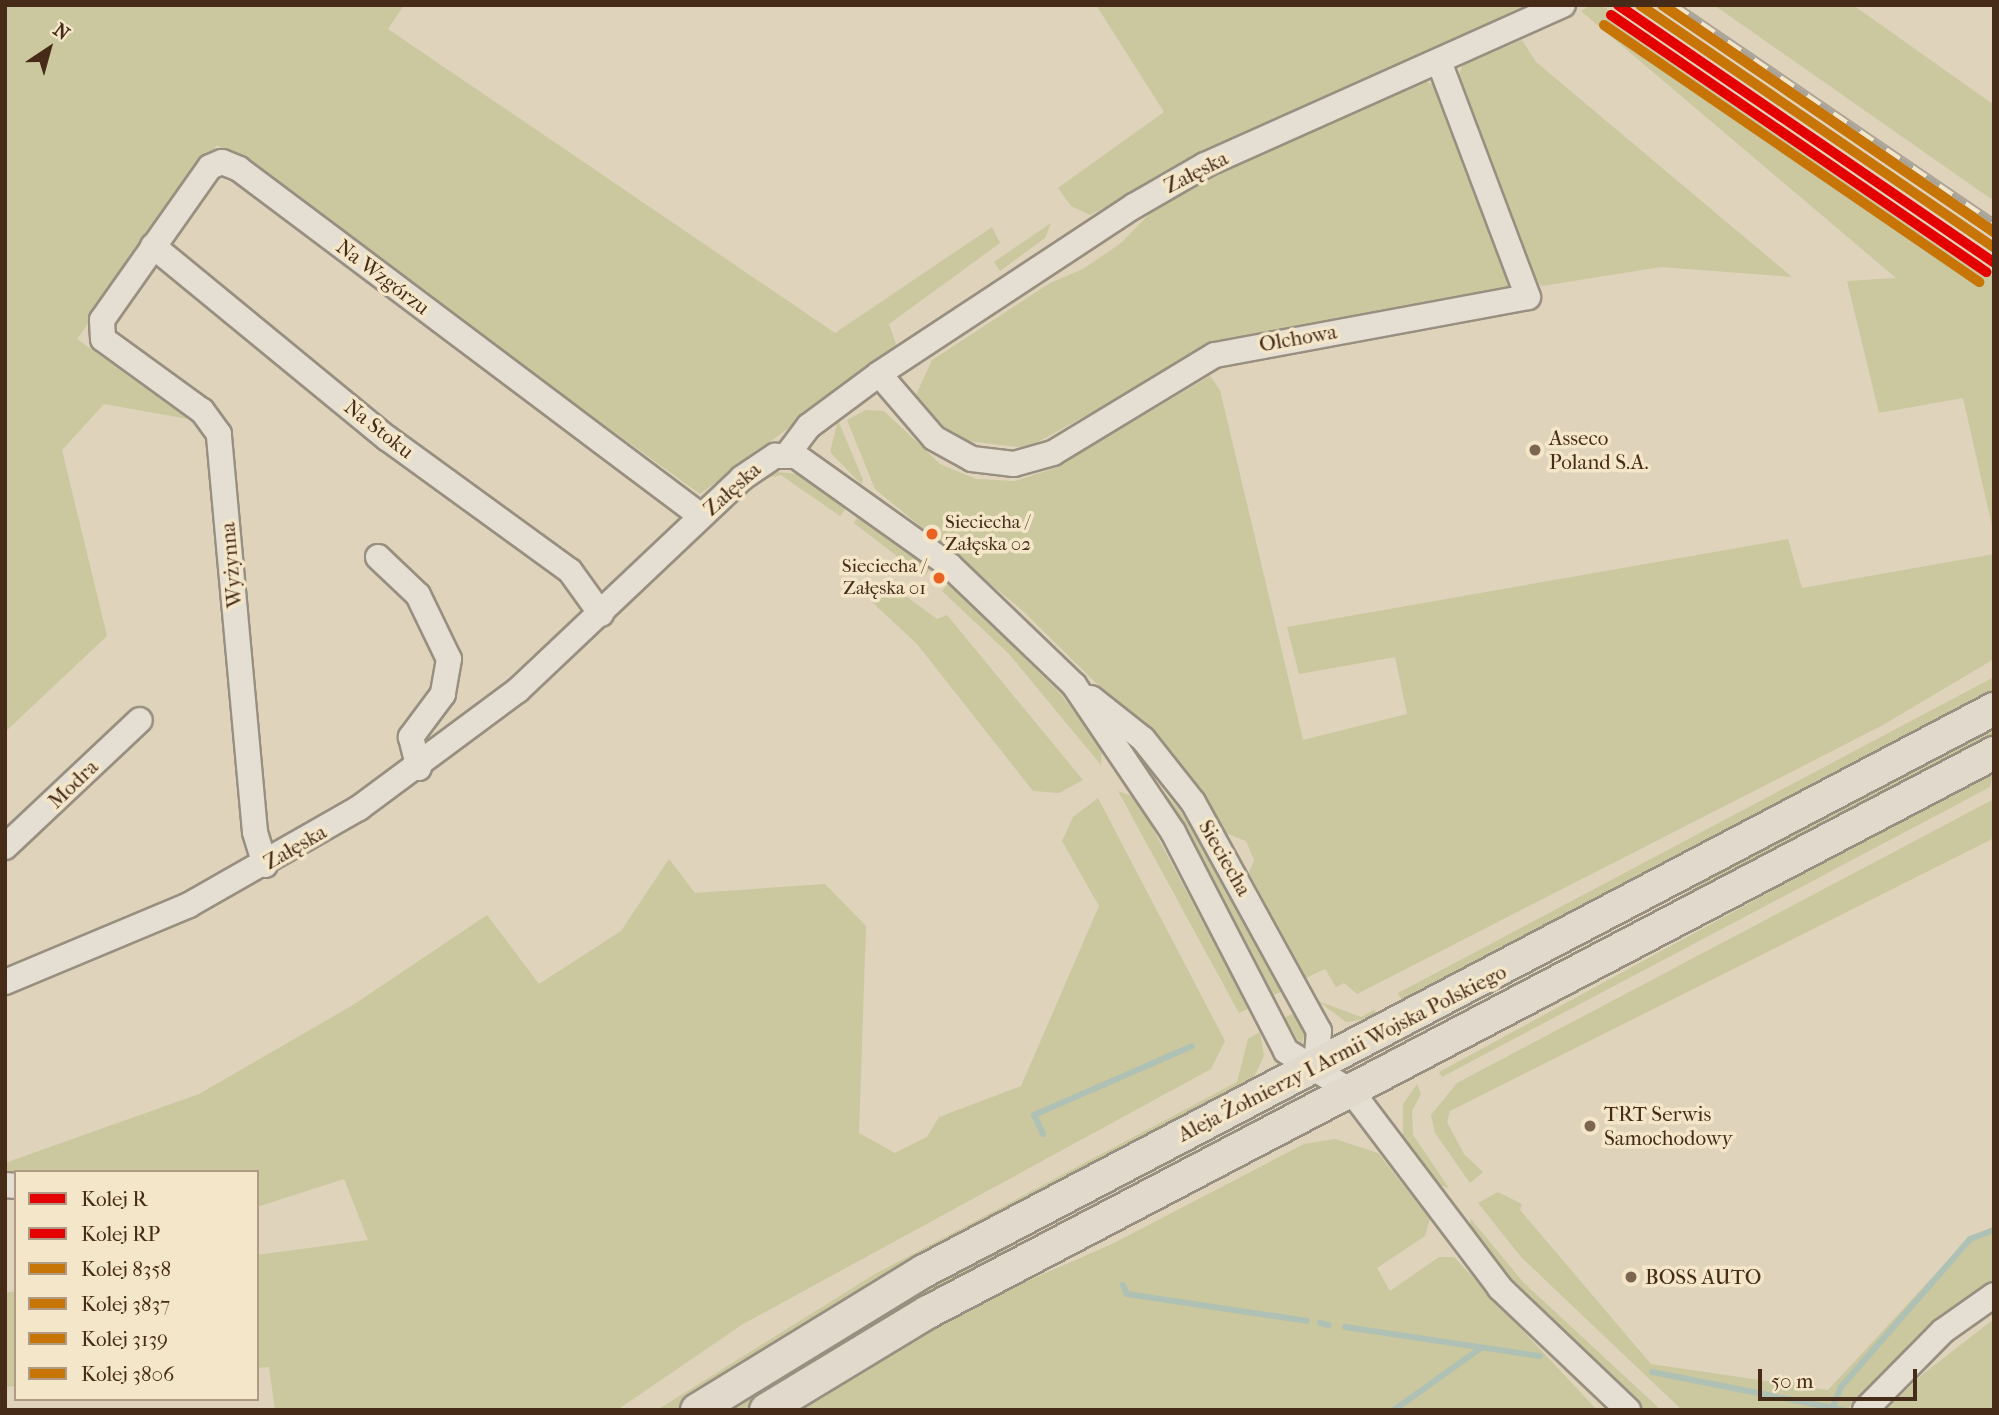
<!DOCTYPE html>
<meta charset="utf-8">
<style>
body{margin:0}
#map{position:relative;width:1999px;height:1415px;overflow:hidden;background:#dfd3bb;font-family:"IM FELL French Canon",serif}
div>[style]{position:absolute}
.green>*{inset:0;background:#cbc79f}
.stream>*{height:6px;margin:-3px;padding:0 3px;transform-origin:3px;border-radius:3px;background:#afc1b4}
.roads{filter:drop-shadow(2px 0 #998f80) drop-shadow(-2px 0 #998f80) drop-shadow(0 2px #998f80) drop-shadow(0 -2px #998f80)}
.minor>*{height:24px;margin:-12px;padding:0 12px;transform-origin:12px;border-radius:12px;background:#e5dfd3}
.major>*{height:32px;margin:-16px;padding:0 16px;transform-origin:16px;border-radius:16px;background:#e1d9cb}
.rail>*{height:8px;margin-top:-4px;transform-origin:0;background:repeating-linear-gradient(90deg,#f4e6c9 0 16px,#aaa397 0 32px);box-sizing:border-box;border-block:2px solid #aaa397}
.rail-1>*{height:10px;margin:-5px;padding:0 5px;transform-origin:5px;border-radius:5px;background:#e50000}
.rail-2>*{height:10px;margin:-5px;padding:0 5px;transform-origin:5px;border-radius:5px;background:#e50000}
.rail-3>*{height:10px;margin:-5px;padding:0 5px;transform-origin:5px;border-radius:5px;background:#c87508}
.rail-4>*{height:10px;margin:-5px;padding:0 5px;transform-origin:5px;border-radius:5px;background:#c87508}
.rail-5>*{height:10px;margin:-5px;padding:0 5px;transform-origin:5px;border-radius:5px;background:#c87508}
.rail-6>*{height:10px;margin:-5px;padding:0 5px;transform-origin:5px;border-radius:5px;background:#c87508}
.dots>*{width:19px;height:19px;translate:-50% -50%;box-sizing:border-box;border:4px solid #f4e6c9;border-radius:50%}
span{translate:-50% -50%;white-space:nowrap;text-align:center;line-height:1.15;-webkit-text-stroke:7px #f4e6c9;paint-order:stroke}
.bus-label{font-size:19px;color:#472b19}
.left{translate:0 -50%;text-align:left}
.right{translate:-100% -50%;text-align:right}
.street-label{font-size:21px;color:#472b19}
.poi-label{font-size:21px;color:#472b19}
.frame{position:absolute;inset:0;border:7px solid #472b19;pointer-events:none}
.legend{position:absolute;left:14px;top:1170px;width:245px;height:231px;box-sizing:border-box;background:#f4e6c9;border:2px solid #af9b83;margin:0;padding:9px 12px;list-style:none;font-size:21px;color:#472b19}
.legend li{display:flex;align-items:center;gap:14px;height:35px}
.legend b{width:35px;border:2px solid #af9b83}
.north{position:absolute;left:14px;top:14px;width:70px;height:70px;-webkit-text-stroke:5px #f4e6c9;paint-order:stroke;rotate:36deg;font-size:19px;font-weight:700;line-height:28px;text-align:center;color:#472b19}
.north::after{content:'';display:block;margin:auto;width:24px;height:32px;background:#472b19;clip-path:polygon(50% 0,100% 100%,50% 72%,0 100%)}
.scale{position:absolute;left:1758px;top:1369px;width:159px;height:32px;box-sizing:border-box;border:4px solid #472b19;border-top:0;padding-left:9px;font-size:21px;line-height:24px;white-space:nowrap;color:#472b19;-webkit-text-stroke:5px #f4e6c9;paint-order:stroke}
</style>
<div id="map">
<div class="green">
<div style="clip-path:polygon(5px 5px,404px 5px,388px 29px,835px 333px,992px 227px,1000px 243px,889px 324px,897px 347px,700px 494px,217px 145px,77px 339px,188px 419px,104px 404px,62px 450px,107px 636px,5px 732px)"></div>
<div style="clip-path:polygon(1096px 5px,1531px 5px,1532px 6px,1278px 118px,1090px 215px,1071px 206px,1058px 188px,1164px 112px)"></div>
<div style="clip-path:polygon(1591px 5px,1601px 5px,1994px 276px,1994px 535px,1963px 398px,1879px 413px,1847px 281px,1896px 278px,1581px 11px)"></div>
<div style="clip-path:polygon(1714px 5px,1853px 5px,1994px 105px,1994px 201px)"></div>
<div style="clip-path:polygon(1522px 40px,1536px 62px,1792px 277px,1661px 267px,1542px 286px,1534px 280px,1457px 80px,1463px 64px)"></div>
<div style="clip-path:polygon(1425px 81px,1438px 87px,1514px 288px,1212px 346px,1027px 448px,959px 440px,914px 399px,932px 360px,1050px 283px,1083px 269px,1121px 243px,1158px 205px,1297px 134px)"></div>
<div style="clip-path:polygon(1051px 223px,1045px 238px,1000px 271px,994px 262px)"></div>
<div style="clip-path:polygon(1210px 376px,1220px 390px,1303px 740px,1407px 714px,1395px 657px,1299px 674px,1287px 627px,1788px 539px,1802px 588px,1994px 554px,1994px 659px,1883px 725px,1357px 994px,1344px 983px,1336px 987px,1325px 969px,1306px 978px,1249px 873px,1254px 860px,1246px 841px,1223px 832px,1176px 762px,1022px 610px,875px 489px,847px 420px,866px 410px,884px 411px,940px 464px,976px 479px,1015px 481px,1055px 468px)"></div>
<div style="clip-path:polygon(838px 420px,863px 480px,861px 484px,830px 452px)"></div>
<div style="clip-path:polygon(777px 472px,800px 474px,847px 507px,840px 516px,781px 475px,760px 480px)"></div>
<div style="clip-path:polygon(859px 515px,931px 568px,924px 577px,854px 523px)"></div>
<div style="clip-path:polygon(888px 583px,937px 619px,947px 615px,1083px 780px,1059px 793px,1033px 791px,917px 644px,872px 602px)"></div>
<div style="clip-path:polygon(949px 583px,1060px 693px,1102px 748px,1101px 765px,1009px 654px,942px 591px)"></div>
<div style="clip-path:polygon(1994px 677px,1994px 692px,1939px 724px,1404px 1005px,1398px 993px)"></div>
<div style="clip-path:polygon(1994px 724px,1994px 738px,1636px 925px,1714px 875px)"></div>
<div style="clip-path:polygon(1994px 770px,1990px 787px,1442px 1077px,1439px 1072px)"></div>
<div style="clip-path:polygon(1146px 772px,1179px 809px,1227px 884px,1283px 991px,1272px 996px,1184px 826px)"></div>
<div style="clip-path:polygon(1118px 791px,1134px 797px,1145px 814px,1249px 1008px,1239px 1013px)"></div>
<div style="clip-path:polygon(1098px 798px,1225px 1041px,1211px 1069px,743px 1324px,617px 1410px,275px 1410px,269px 1367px,257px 1368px,257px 1255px,368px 1240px,344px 1179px,257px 1207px,257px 1172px,16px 1172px,16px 1182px,5px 1181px,5px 1163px,199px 1094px,353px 1005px,487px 915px,539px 984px,621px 931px,669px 859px,695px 893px,825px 884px,866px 926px,859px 1133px,895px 1153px,927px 1137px,939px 1117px,1021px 1086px,1099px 906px,1062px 841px,1073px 817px)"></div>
<div style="clip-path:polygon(1994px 799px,1994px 838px,1450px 1111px,1447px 1122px,1464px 1154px,1483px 1172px,1470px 1183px,1435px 1133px,1431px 1115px,1457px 1083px)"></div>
<div style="clip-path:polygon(1318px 1001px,1361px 1017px,1374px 1010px,1382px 1017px,1346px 1022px)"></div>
<div style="clip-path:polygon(1294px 1013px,1305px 1034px,1301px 1045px,1284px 1018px)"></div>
<div style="clip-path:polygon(1260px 1032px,1264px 1056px,1251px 1083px,676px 1410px,657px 1410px,875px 1274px,1237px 1082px,1248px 1039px)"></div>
<div style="clip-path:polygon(1417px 1084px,1421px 1094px,1412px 1111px,1413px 1135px,1449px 1188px,1436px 1184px,1403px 1138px,1403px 1104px)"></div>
<div style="clip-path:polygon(1235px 1123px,1050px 1223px,743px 1410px,720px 1410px,911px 1294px)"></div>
<div style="clip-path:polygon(1335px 1139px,1378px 1153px,1430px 1219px,1425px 1236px,1377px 1268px,1390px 1291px,1439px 1257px,1454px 1257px,1597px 1410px,796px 1410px,963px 1309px,1112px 1244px,1304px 1144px)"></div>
<div style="clip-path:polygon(1498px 1192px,1522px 1204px,1520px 1210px,1651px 1364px,1828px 1390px,1967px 1240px,1994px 1226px,1994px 1279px,1916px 1341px,1847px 1410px,1682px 1410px,1521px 1257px,1478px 1203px)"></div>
<div style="clip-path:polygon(1470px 1218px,1523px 1282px,1661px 1410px,1644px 1410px,1532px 1306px,1471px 1235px)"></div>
<div style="clip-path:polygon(16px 1291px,16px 1386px,5px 1387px,5px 1293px)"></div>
<div style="clip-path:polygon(1994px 1319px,1994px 1410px,1886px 1410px,1923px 1374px)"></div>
</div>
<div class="stream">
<div style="left:1043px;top:1134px;width:21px;rotate:-115deg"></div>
<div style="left:1034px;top:1115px;width:172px;rotate:-23.6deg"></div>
<div style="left:1123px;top:1285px;width:10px;rotate:66deg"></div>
<div style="left:1127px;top:1294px;width:182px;rotate:8.5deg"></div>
<div style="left:1320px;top:1323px;width:9px;rotate:13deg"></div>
<div style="left:1345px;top:1327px;width:197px;rotate:8.5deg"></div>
<div style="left:1652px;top:1372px;width:196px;rotate:11.2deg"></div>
<div style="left:1833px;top:1406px;width:21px;rotate:-67deg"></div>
<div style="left:1841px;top:1387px;width:196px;rotate:-48.9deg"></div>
<div style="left:1970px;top:1239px;width:26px;rotate:-21deg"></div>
<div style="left:1394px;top:1410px;width:107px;rotate:-35.5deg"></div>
</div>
<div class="roads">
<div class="minor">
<div style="left:153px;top:246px;width:303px;rotate:39.4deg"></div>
<div style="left:387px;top:438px;width:226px;rotate:36deg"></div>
<div style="left:570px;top:571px;width:53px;rotate:54.2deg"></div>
<div style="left:879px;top:374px;width:84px;rotate:49.3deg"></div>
<div style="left:934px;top:438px;width:43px;rotate:28.9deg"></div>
<div style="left:972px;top:459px;width:42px;rotate:6.8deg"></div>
<div style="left:1014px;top:464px;width:41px;rotate:-15.8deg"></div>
<div style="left:1053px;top:453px;width:189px;rotate:-31.2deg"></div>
<div style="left:1215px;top:355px;width:318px;rotate:-10.5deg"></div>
<div style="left:1528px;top:297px;width:252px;rotate:-110.7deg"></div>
<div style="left:787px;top:455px;width:36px;rotate:-53deg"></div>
<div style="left:809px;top:426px;width:87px;rotate:-36.6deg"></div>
<div style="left:879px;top:374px;width:305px;rotate:-33.4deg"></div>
<div style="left:1134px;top:206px;width:82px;rotate:-30deg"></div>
<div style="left:1205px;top:165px;width:392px;rotate:-24.1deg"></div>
<div style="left:378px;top:557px;width:55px;rotate:43.5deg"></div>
<div style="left:418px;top:595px;width:71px;rotate:64.2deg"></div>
<div style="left:449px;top:659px;width:36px;rotate:100deg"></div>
<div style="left:443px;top:694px;width:54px;rotate:126.7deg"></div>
<div style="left:411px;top:737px;width:32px;rotate:76deg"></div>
<div style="left:1091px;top:698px;width:66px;rotate:38.3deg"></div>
<div style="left:1143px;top:739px;width:80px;rotate:51.6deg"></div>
<div style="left:1193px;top:802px;width:261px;rotate:61.2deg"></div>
<div style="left:1319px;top:1031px;width:36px;rotate:95deg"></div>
<div style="left:5px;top:847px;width:185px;rotate:-43.3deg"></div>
<div style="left:265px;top:865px;width:34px;rotate:-107deg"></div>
<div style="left:255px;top:832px;width:400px;rotate:-95.2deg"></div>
<div style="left:219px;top:434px;width:29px;rotate:-126deg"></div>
<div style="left:202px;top:411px;width:122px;rotate:-144deg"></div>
<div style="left:103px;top:339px;width:19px;rotate:-93deg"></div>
<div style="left:102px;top:320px;width:187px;rotate:-54.8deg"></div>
<div style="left:210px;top:167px;width:13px;rotate:-23deg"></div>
<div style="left:222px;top:162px;width:18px;rotate:22deg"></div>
<div style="left:239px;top:169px;width:578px;rotate:36.91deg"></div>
<div style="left:5px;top:982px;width:199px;rotate:-22.7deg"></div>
<div style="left:189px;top:905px;width:196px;rotate:-29.7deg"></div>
<div style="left:359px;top:808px;width:198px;rotate:-36.6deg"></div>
<div style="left:518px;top:690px;width:308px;rotate:-43.4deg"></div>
<div style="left:742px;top:478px;width:40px;rotate:-34deg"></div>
<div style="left:775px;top:456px;width:21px"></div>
<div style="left:796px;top:456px;width:189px;rotate:35.5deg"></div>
<div style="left:950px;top:566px;width:172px;rotate:43.8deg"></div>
<div style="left:1074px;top:685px;width:177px;rotate:56deg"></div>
<div style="left:1173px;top:832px;width:246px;rotate:62.7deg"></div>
<div style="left:1286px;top:1051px;width:78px;rotate:31.8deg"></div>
<div style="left:1352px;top:1092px;width:246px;rotate:52.9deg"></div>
<div style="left:1500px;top:1288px;width:177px;rotate:43.6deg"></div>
<div style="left:5px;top:1185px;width:11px;rotate:5deg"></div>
<div style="left:1865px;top:1410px;width:111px;rotate:-45.4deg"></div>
<div style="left:1943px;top:1331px;width:62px;rotate:-35.2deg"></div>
</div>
<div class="major">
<div style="left:697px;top:1410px;width:266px;rotate:-31.5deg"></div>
<div style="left:924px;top:1271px;width:1209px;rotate:-27.71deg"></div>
<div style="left:766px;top:1410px;width:189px;rotate:-31.2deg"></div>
<div style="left:928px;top:1312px;width:1204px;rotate:-27.67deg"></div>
</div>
</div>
<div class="rail">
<div style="left:1675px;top:5px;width:386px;rotate:34.3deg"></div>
</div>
<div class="rail-1">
<div style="left:1618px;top:5px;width:455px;rotate:34.4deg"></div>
</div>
<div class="rail-2">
<div style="left:1611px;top:15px;width:455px;rotate:34.4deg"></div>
</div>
<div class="rail-3">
<div style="left:1640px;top:5px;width:429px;rotate:34.4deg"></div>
</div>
<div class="rail-4">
<div style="left:1604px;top:25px;width:455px;rotate:34.4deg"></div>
</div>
<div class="rail-5">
<div style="left:1662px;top:5px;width:402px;rotate:34.4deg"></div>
</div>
<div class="rail-6">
<div style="left:1663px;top:5px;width:401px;rotate:34.4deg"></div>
</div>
<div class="dots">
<div style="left:1535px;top:450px;background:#7c6652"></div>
<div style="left:932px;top:534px;background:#e96222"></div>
<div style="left:939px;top:578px;background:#e96222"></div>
<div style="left:1590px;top:1126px;background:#7c6652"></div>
<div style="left:1631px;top:1277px;background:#7c6652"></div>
</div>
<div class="bus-label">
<span class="left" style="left:945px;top:534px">Sieciecha /<br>Załęska 02</span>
<span class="right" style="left:926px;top:578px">Sieciecha /<br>Załęska 01</span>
</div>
<div class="street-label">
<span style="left:1196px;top:172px;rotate:-27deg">Załęska</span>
<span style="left:383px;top:277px;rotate:37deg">Na Wzgórzu</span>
<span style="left:1298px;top:338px;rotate:-10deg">Olchowa</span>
<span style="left:379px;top:429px;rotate:38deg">Na Stoku</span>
<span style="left:732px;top:489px;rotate:-42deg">Załęska</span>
<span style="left:231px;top:565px;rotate:-95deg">Wyżynna</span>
<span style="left:73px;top:784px;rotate:-44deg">Modra</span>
<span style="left:295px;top:847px;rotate:-30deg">Załęska</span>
<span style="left:1225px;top:858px;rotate:60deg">Sieciecha</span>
<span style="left:1342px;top:1053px;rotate:-27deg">Aleja Żołnierzy I Armii Wojska Polskiego</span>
</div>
<div class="poi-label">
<span class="left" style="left:1549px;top:450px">Asseco<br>Poland S.A.</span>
<span class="left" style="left:1604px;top:1126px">TRT Serwis<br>Samochodowy</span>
<span class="left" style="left:1645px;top:1277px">BOSS AUTO</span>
</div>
<div class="frame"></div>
<ul class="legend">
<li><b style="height:9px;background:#e50000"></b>Kolej R</li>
<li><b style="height:9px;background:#e50000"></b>Kolej RP</li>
<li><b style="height:9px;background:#c87508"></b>Kolej 8358</li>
<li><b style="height:9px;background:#c87508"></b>Kolej 3837</li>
<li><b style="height:9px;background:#c87508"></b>Kolej 3139</li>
<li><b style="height:9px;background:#c87508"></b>Kolej 3806</li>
</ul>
<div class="north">N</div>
<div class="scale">50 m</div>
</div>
